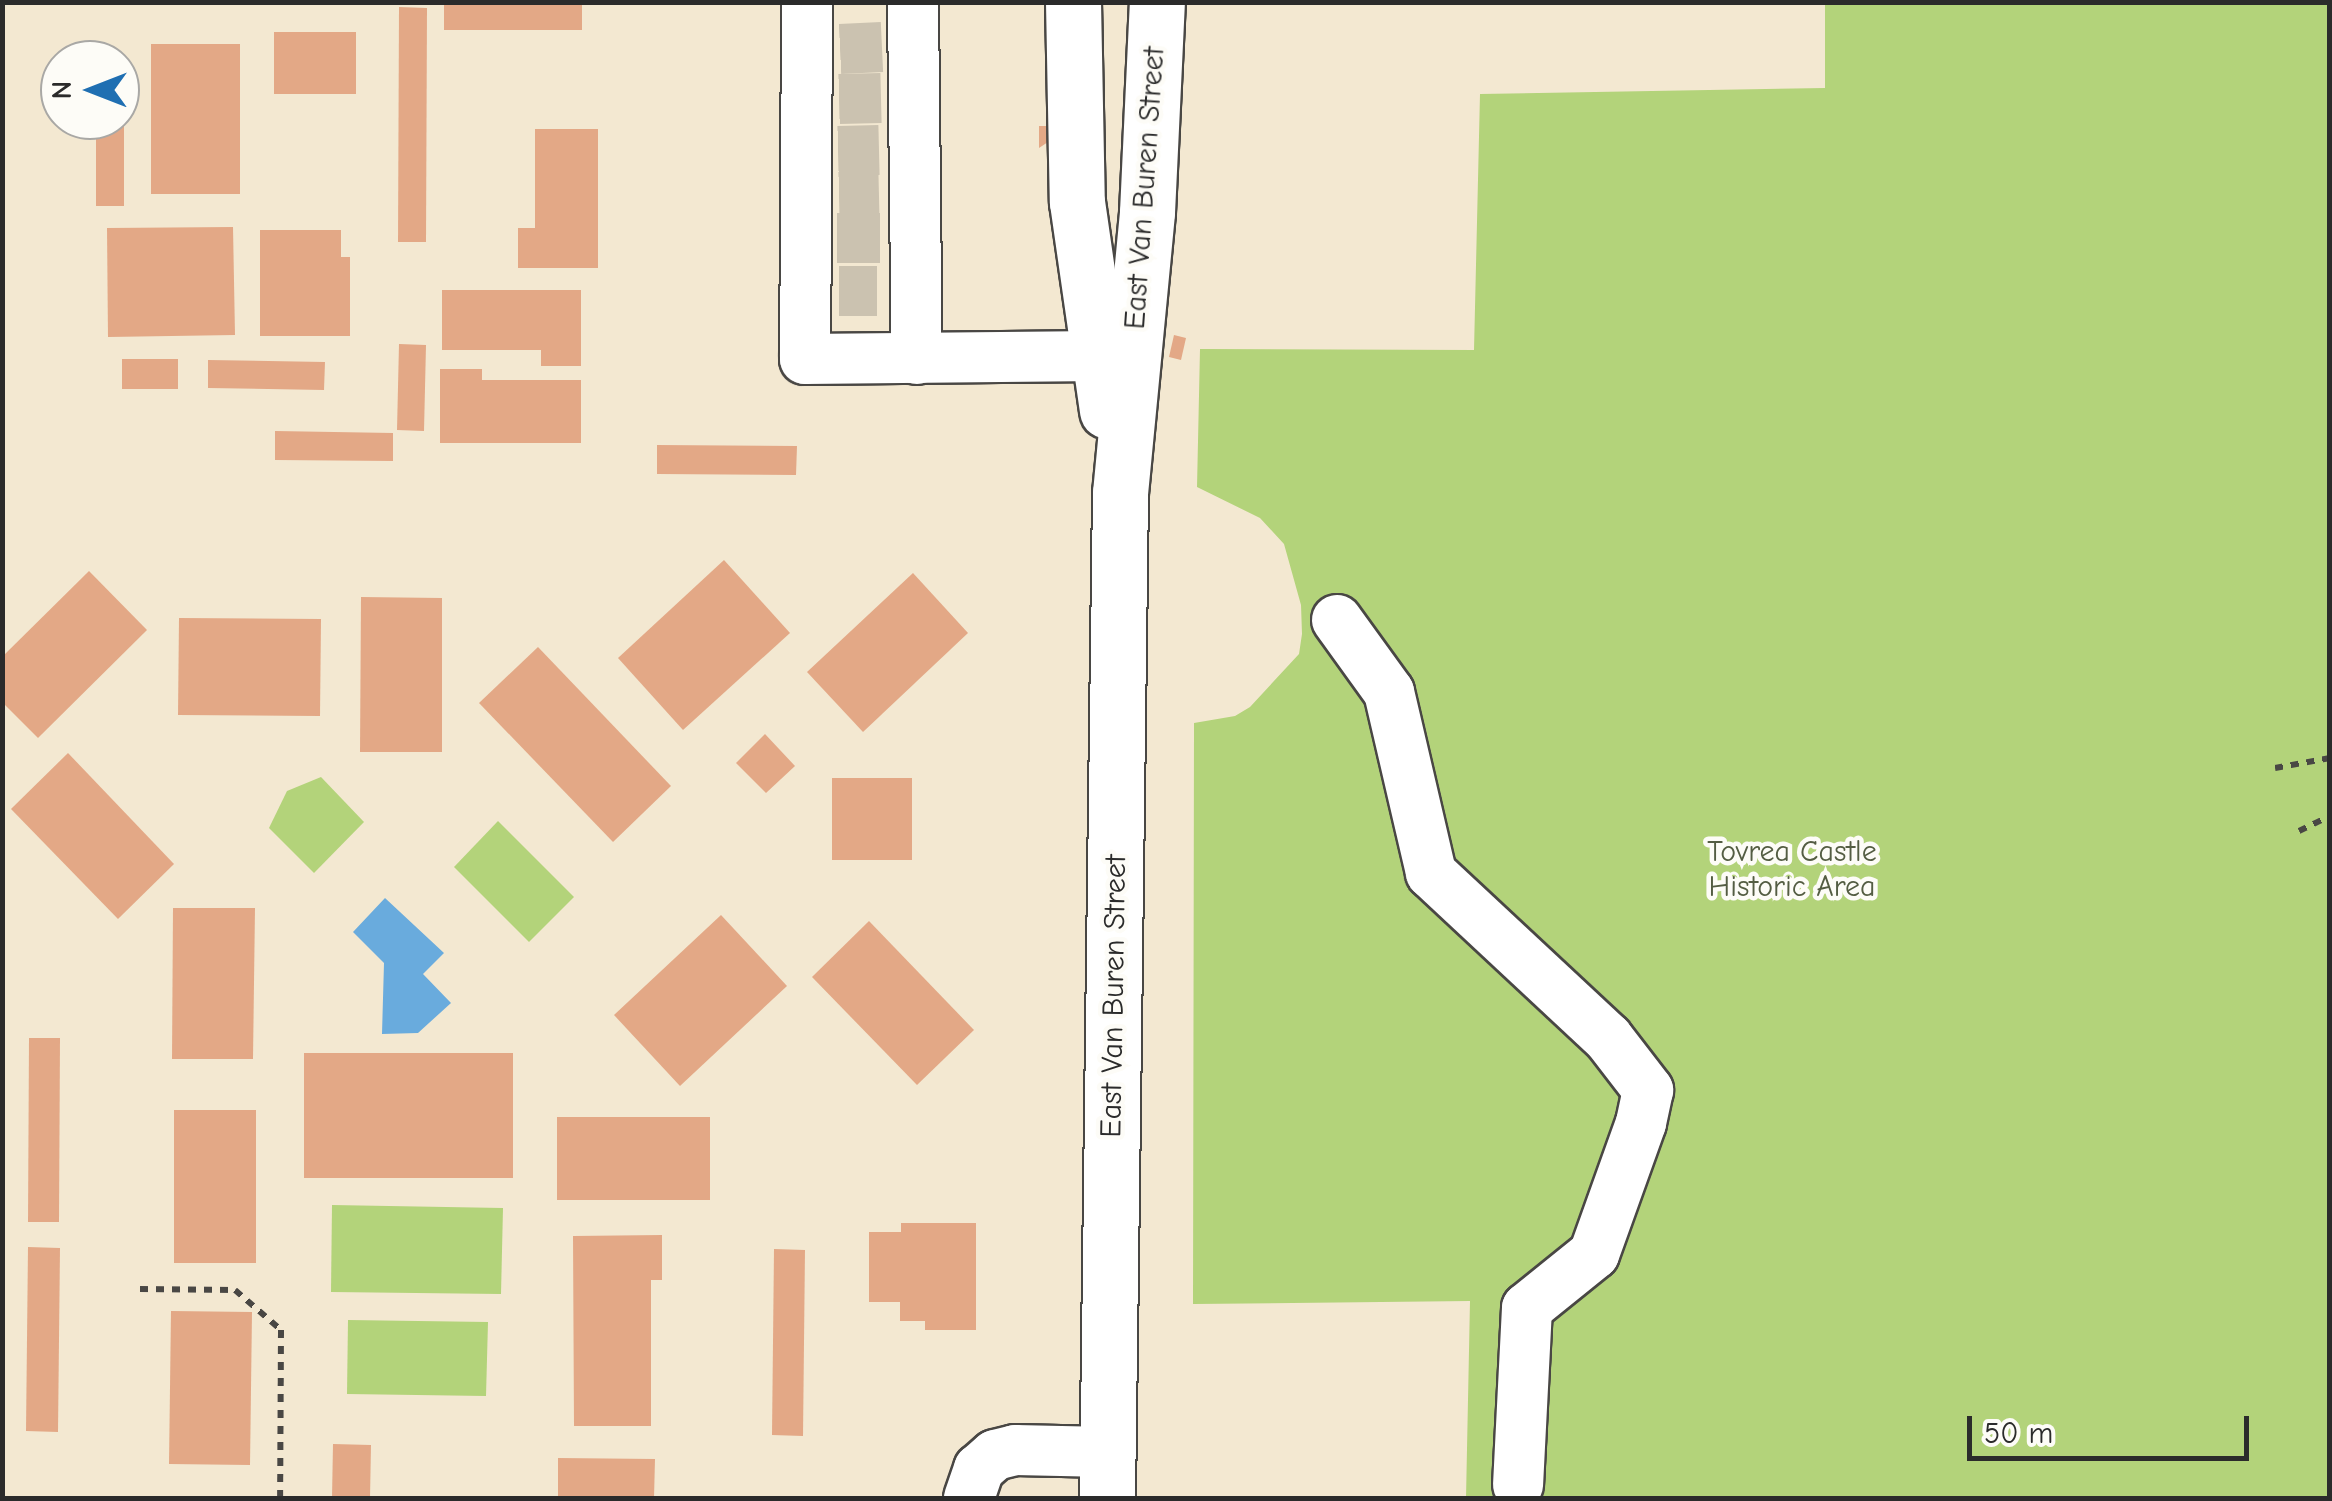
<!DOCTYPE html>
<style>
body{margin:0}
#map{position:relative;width:2332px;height:1501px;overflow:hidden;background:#f3e8d1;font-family:"Comic Neue",sans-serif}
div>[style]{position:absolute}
.green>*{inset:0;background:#b3d37a}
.water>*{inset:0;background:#69abdd}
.building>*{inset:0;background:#e3a886}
.minor-tunnel>*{height:50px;margin-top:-25px;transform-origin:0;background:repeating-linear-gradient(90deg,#cbc2b0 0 50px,transparent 0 75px)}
.path>*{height:6px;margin-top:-3px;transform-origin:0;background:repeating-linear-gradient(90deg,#494744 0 8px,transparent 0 16px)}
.roads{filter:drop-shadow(2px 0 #494744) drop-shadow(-2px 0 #494744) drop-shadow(0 2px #494744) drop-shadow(0 -2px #494744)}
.minor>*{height:50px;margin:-25px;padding:0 25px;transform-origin:25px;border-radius:25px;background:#fff}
.major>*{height:55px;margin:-27.5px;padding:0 27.5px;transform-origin:27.5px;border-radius:27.5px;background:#fff}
span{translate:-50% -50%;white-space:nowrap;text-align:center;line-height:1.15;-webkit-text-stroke:9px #fdfcf7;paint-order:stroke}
.street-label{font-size:30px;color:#2b2b2b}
.park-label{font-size:30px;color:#545d43}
.frame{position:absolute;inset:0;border:5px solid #2b2b2b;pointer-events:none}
.north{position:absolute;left:40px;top:40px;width:100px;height:100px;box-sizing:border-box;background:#fdfcf7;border:2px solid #a9a8a5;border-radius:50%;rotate:270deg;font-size:28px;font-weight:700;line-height:40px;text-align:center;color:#2b2b2b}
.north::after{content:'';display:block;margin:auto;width:35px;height:45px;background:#1f6fb2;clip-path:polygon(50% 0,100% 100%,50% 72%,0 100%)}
.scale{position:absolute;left:1967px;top:1416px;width:282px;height:45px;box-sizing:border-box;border:5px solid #2b2b2b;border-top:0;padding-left:12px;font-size:30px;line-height:35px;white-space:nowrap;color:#2b2b2b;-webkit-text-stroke:8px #fdfcf7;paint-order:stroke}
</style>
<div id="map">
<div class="green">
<div style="clip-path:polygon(1825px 3px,2329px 3px,2329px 1498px,1466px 1498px,1470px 1301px,1193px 1304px,1194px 723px,1235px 716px,1250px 707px,1299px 654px,1302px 634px,1301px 605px,1284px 544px,1260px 518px,1197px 487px,1200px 349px,1474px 350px,1480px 94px,1825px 88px)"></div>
<div style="clip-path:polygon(321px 777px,364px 822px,314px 873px,269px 828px,287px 791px)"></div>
<div style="clip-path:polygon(498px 821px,574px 897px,529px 942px,454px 867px)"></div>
<div style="clip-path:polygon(332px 1205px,503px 1208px,501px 1294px,331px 1292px)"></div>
<div style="clip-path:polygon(348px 1320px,488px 1322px,486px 1396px,347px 1394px)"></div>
</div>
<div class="water">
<div style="clip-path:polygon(385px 898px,444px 953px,423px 974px,451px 1003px,418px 1033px,382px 1034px,384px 963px,353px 932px)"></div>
</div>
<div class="building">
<div style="clip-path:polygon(444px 2px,582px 2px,582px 30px,444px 30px)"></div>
<div style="clip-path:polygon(399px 7px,427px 8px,426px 242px,398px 242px)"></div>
<div style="clip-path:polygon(274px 32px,356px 32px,356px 94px,274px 94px)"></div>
<div style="clip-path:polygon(151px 44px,240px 44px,240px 194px,151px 194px)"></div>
<div style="clip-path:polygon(120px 61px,124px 61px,124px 206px,96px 206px,96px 120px,120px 120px)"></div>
<div style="clip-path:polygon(1039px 126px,1048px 126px,1048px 142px,1039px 148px)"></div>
<div style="clip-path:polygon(535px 129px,598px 129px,598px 268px,518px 268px,518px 228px,535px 228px)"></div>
<div style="clip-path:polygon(233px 227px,235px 335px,108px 337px,107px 228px)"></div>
<div style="clip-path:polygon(260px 230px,341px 230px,341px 257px,350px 257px,350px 336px,260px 336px)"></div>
<div style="clip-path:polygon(442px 290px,581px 290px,581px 366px,541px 366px,541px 350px,442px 350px)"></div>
<div style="clip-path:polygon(1174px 335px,1186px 338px,1181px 360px,1169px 357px)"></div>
<div style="clip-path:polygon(399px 344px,426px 345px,424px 431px,397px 430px)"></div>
<div style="clip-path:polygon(122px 359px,178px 359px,178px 389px,122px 389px)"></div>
<div style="clip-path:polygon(208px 360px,325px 362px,324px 390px,208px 388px)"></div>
<div style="clip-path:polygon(440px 369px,482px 369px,482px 380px,581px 380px,581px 443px,440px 443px)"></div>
<div style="clip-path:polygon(275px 431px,393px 433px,393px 461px,275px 460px)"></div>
<div style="clip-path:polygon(657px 445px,797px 446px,796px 475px,657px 474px)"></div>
<div style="clip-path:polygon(724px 560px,790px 633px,683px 730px,618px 658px)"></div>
<div style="clip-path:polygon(89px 571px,147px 630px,38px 738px,2px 702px,2px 657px)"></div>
<div style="clip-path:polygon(913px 573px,968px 633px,863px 732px,807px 672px)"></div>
<div style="clip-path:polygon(361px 597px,442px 598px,442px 752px,360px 752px)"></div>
<div style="clip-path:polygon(179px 618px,321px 619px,320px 716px,178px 715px)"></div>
<div style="clip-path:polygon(538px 647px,671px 786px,613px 842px,479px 703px)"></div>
<div style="clip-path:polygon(765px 734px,795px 766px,766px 793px,736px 763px)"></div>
<div style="clip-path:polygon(68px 753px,174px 864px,118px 919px,11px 809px)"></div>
<div style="clip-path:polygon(832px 778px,912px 778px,912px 860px,832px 860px)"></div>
<div style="clip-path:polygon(173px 908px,255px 908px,253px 1059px,172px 1059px)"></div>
<div style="clip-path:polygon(721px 915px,787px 986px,680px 1086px,614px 1015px)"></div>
<div style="clip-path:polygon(869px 921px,974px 1030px,917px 1085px,812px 977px)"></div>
<div style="clip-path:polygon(29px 1038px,60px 1038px,59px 1222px,28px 1222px)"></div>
<div style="clip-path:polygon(304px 1053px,513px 1053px,513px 1178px,304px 1178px)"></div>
<div style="clip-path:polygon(174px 1110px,256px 1110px,256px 1263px,174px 1263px)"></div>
<div style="clip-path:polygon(557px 1117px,710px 1117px,710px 1200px,557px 1200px)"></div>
<div style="clip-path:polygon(901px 1223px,976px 1223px,976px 1330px,925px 1330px,925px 1321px,900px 1321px,900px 1302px,869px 1302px,869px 1232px,901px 1232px)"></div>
<div style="clip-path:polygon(662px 1235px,662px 1280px,651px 1280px,651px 1426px,574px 1426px,573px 1236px)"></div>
<div style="clip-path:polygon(28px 1247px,60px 1248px,58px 1432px,26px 1431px)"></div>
<div style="clip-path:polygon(774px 1249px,805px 1250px,803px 1436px,772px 1435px)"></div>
<div style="clip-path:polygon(171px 1311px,252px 1312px,250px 1465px,169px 1464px)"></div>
<div style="clip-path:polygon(333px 1444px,371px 1445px,370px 1498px,332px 1498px)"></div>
<div style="clip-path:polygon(558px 1458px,655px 1459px,654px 1498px,558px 1498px)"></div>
</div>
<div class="minor-tunnel">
<div style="left:840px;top:49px;width:42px;rotate:-2.7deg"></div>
<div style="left:839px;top:99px;width:42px;rotate:-1.4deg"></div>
<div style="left:838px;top:151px;width:41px;rotate:-1.4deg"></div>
<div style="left:839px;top:197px;width:40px;rotate:-1.4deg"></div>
<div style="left:837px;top:238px;width:43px"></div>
<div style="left:839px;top:291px;width:38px"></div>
</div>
<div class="path">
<div style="left:2275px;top:768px;width:56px;rotate:-10.3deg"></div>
<div style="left:2299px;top:831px;width:34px;rotate:-26deg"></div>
<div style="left:140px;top:1289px;width:95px;rotate:0.6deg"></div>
<div style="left:235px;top:1290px;width:61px;rotate:41deg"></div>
<div style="left:281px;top:1330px;width:168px;rotate:90.3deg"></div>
</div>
<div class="roads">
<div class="minor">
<div style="left:807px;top:2px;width:357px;rotate:90.3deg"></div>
<div style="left:805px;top:359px;width:294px;rotate:-0.6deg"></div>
<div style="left:913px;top:2px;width:357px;rotate:89.4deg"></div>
<div style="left:1337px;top:620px;width:89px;rotate:54.2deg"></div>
<div style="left:1389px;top:692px;width:186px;rotate:76.9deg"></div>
<div style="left:1431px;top:873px;width:242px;rotate:43deg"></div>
<div style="left:1608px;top:1038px;width:66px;rotate:52.4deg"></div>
<div style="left:1648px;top:1090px;width:34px;rotate:102deg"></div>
<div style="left:1641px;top:1123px;width:139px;rotate:109.7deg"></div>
<div style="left:1594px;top:1254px;width:86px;rotate:141.1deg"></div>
<div style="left:1527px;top:1308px;width:177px;rotate:92.9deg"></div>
<div style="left:969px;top:1498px;width:31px;rotate:-71deg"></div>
<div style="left:979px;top:1469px;width:21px;rotate:-41deg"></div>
<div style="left:995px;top:1455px;width:21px;rotate:-14deg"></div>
<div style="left:1015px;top:1450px;width:92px;rotate:1.2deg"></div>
</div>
<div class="major">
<div style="left:1073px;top:2px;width:200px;rotate:88.9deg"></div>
<div style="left:1077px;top:202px;width:211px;rotate:81.8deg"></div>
<div style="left:1107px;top:1498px;width:1005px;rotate:-89.26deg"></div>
<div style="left:1120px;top:493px;width:282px;rotate:-84.5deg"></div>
<div style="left:1147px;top:212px;width:210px;rotate:-87.3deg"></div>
</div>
</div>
<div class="street-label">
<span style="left:1145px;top:188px;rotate:-86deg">East Van Buren Street</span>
<span style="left:1114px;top:996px;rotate:-89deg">East Van Buren Street</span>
</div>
<div class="park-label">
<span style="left:1792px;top:869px">Tovrea Castle<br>Historic Area</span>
</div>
<div class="frame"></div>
<div class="north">N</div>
<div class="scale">50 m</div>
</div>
